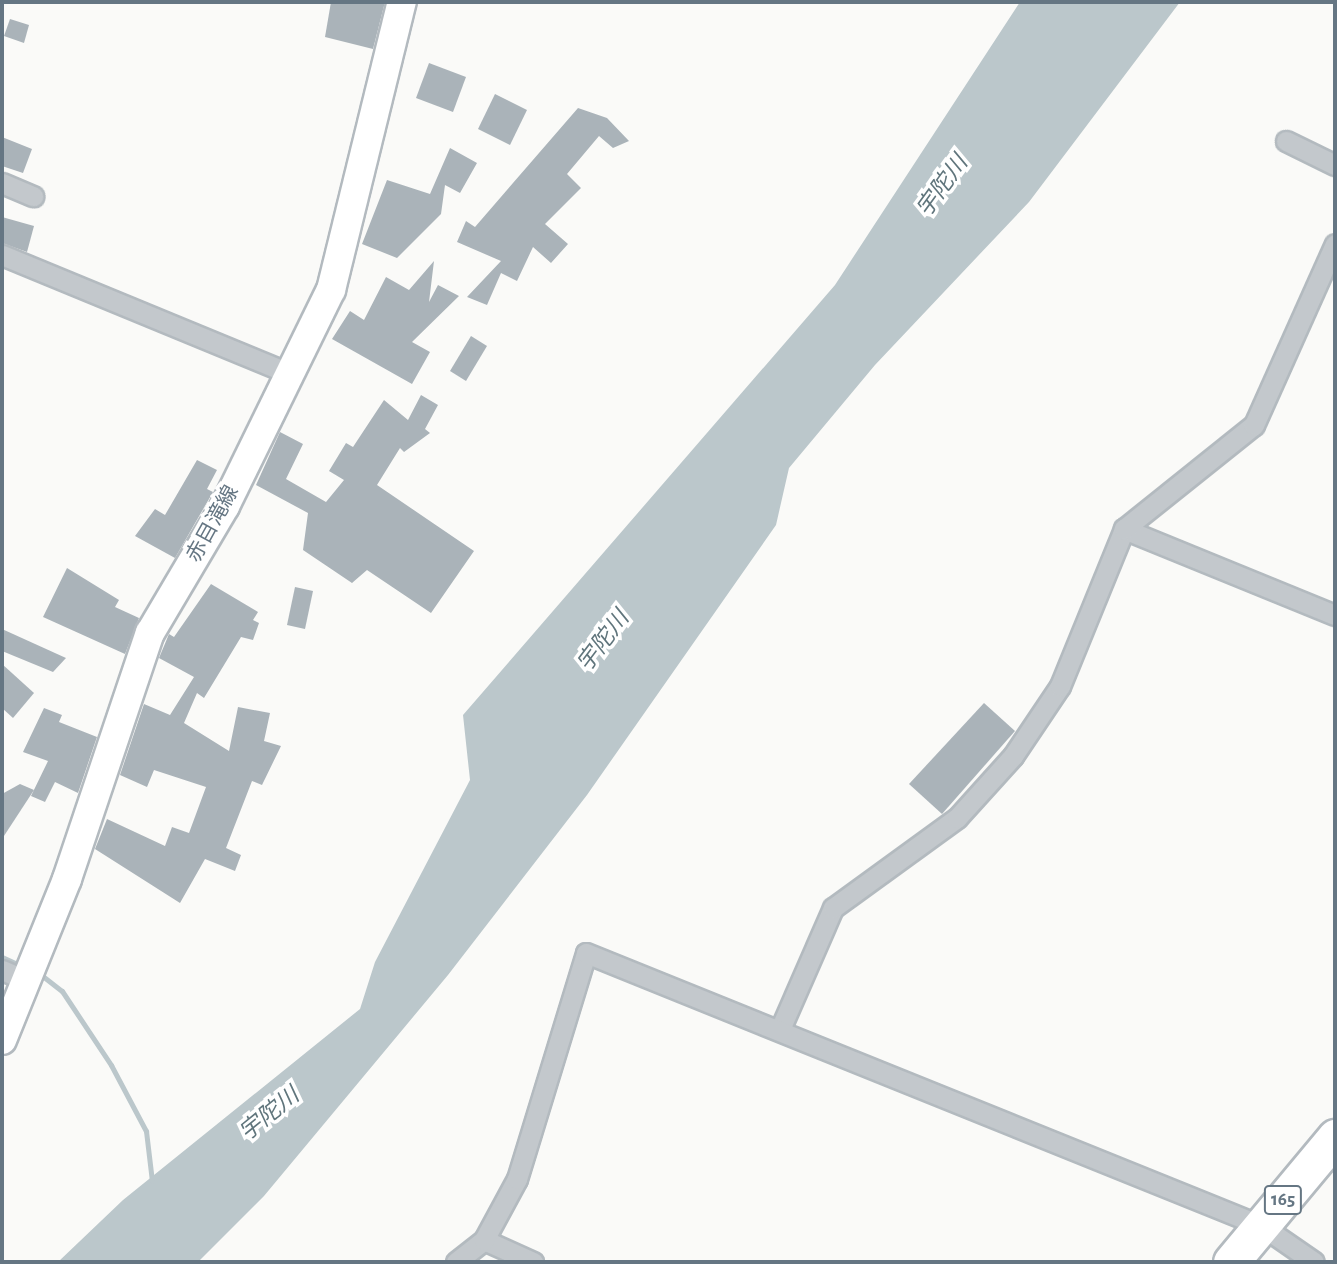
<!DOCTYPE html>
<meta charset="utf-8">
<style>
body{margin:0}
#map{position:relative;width:1337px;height:1264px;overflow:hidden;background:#fafaf8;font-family:"Alegreya Sans","Noto Sans JP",sans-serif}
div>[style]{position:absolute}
.water>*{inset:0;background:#bbc7cb}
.stream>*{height:5px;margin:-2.5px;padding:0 2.5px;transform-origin:2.5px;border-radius:2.5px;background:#bbc7cb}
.building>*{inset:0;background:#aab3b9}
.roads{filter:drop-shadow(2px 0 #b3babf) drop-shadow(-2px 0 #b3babf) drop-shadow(0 2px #b3babf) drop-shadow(0 -2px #b3babf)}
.street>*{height:19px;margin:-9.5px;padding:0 9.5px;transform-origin:9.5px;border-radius:9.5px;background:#c3c8cc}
.secondary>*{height:28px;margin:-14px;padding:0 14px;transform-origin:14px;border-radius:14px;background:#fff}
.highway>*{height:35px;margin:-17.5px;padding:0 17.5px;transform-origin:17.5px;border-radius:17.5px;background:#fff}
span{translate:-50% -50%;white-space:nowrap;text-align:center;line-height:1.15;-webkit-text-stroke:7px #fff;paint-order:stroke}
.shield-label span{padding:2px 5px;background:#fff;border:2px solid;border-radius:5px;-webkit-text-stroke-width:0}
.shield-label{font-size:19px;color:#657683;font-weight:700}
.street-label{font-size:21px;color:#657683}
.water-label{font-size:23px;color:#60757c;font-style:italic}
.frame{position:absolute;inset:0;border:4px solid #657683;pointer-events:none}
</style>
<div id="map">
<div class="water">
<div style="clip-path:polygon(1020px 2px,1180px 2px,1029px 202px,875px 365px,789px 468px,776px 525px,587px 795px,448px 975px,264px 1196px,198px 1262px,58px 1262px,123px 1200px,360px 1009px,375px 962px,470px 780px,463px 715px,835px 285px)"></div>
</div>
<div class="stream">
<div style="left:2px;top:957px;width:21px;rotate:25deg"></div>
<div style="left:40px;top:974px;width:28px;rotate:38deg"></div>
<div style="left:62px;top:991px;width:89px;rotate:56.5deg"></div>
<div style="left:111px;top:1065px;width:75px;rotate:62.1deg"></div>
<div style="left:146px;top:1131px;width:50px;rotate:83.2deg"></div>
</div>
<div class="building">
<div style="clip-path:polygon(331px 2px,385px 2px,373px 49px,325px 37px)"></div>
<div style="clip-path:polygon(10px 19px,29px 25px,24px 43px,4px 36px)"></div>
<div style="clip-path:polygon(429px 63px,466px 77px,453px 112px,416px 98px)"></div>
<div style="clip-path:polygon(495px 94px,527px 110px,510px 145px,478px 129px)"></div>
<div style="clip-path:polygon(578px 108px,607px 118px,629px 141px,613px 148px,599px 136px,567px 174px,581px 188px,545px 224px,568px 244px,551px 263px,533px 247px,517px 281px,501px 273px,487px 305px,467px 297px,501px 261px,457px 242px,466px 221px,475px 227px)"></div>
<div style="clip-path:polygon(2px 137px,32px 149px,23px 173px,2px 166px)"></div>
<div style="clip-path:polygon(450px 148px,477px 163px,460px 193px,445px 185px,441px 214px,397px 258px,362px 244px,387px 180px,430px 194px)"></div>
<div style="clip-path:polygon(2px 217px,34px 226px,27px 252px,2px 243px)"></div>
<div style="clip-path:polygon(434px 261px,429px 302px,438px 285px,459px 296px,412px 342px,430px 352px,412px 384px,332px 339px,350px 311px,364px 320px,386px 277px,409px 290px)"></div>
<div style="clip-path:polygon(471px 336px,487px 346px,466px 381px,450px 371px)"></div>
<div style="clip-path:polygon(421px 395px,438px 405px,425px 429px,430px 433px,404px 452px,400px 448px,377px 485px,474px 551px,431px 613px,367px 570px,352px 583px,303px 550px,308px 513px,256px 485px,280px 432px,303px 444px,286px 479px,326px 502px,344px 480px,329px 471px,346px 443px,353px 447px,384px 400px,408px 420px)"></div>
<div style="clip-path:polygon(197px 460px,217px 470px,207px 489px,213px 492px,175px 558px,135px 536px,155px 509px,165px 515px)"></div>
<div style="clip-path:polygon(67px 568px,119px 600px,115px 607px,139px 618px,125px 654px,43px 617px)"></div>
<div style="clip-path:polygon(211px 584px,258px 612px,253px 620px,259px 623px,253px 640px,241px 637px,204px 698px,197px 693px,184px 723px,229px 751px,238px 707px,270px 713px,264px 741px,281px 746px,262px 785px,252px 781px,226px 848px,241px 855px,235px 871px,205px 859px,180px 903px,95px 849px,107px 819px,165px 846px,172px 827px,189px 833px,206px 787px,154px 770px,147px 787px,120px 775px,144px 704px,170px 715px,194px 677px,159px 658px,169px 634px,174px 637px)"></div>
<div style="clip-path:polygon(295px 587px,313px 591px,305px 629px,287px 625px)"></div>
<div style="clip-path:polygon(2px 629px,66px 658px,53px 672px,2px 651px)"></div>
<div style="clip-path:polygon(2px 664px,34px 693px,13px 718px,2px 708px)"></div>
<div style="clip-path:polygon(984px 703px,1015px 731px,942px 814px,909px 784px)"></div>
<div style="clip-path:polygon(44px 708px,62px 715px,59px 722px,97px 737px,78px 793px,55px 782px,45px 802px,31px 796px,48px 761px,23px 752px)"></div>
<div style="clip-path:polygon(20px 784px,34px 790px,2px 839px,2px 794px)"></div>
</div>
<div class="roads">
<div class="street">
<div style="left:1286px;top:141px;width:55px;rotate:26.1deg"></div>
<div style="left:2px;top:183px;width:34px;rotate:23deg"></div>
<div style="left:2px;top:255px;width:309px;rotate:22.4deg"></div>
<div style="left:1124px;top:529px;width:228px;rotate:22.2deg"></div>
<div style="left:2px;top:970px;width:25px;rotate:23deg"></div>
<div style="left:781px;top:1027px;width:130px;rotate:-66.4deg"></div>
<div style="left:833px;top:908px;width:153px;rotate:-36deg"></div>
<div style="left:957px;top:818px;width:84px;rotate:-47.9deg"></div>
<div style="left:1013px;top:756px;width:84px;rotate:-56.1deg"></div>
<div style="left:1060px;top:686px;width:170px;rotate:-67.8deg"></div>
<div style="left:1124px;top:529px;width:166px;rotate:-38.7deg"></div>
<div style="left:1254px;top:425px;width:198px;rotate:-65.9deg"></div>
<div style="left:484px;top:1240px;width:54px;rotate:24.2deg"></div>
<div style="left:456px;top:1262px;width:36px;rotate:-38deg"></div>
<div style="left:484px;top:1240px;width:69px;rotate:-61.6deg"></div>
<div style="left:517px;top:1179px;width:236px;rotate:-73deg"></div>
<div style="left:586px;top:953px;width:729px;rotate:21.99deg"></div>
<div style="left:1262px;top:1226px;width:63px;rotate:34.7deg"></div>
</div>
<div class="secondary">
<div style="left:2px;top:1040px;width:174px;rotate:-68deg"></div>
<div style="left:67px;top:879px;width:260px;rotate:-71.4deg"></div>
<div style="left:150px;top:633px;width:147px;rotate:-59.4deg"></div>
<div style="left:225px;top:506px;width:241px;rotate:-63.9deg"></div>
<div style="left:331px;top:290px;width:297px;rotate:-76.2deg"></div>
</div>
<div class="highway">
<div style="left:1231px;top:1262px;width:163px;rotate:-50.2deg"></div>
</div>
</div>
<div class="shield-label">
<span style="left:1283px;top:1200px">165</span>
</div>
<div class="street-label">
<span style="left:213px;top:524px;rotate:-61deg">赤目滝線</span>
</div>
<div class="water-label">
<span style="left:943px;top:187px;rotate:-54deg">宇陀川</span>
<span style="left:604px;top:642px;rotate:-53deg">宇陀川</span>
<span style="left:270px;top:1115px;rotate:-39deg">宇陀川</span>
</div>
<div class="frame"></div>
</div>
